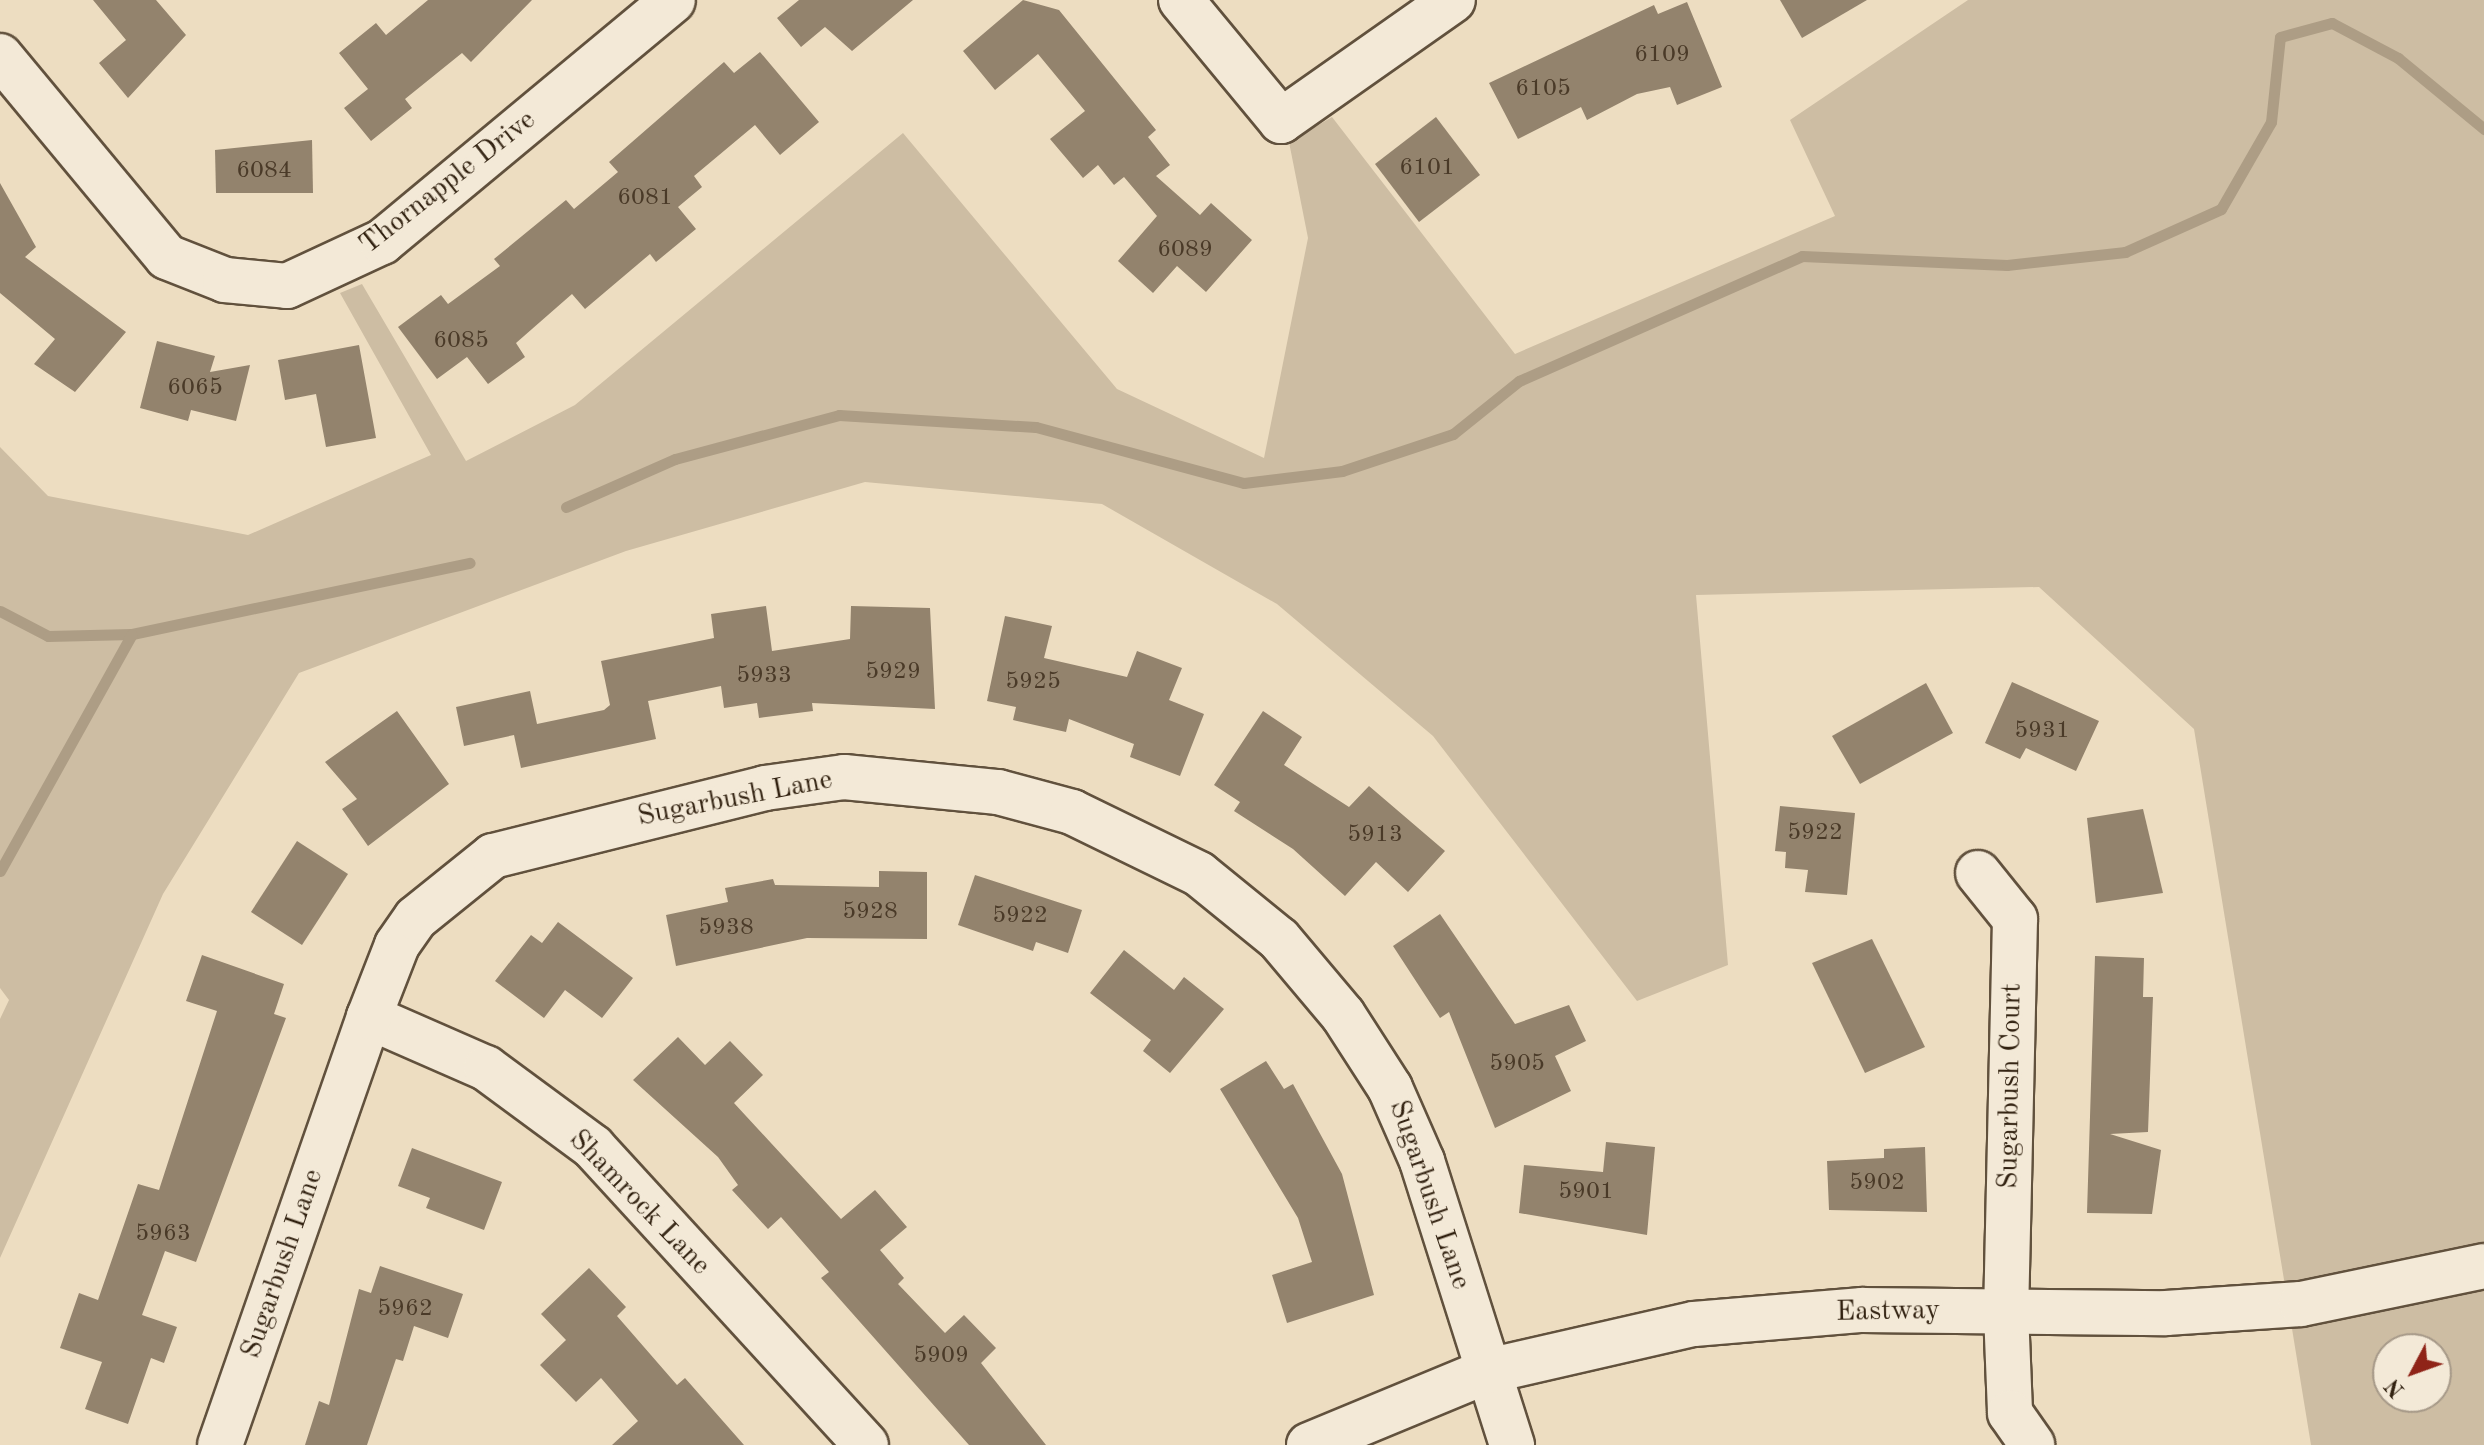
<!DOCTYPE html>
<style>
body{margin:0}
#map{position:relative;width:2484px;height:1445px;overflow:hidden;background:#edddc1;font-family:"Old Standard TT",serif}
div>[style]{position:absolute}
.green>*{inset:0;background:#cdbda3}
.stream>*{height:11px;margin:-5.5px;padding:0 5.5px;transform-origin:5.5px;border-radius:5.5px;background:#ad9d85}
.building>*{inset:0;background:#93836d}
.roads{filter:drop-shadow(2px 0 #61513d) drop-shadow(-2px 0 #61513d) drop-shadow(0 2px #61513d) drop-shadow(0 -2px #61513d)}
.minor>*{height:44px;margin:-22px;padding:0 22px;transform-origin:22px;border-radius:22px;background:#f3e9d7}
span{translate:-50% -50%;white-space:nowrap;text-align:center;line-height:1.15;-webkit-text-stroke:6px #f3e9d7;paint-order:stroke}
.number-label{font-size:24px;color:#4a3a28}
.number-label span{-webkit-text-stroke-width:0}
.street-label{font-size:28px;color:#322211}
.north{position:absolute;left:2372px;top:1333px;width:80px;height:80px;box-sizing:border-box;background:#f3e9d7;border:2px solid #a69988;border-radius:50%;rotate:229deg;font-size:22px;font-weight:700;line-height:32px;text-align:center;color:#322211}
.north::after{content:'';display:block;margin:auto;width:28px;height:36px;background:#8f2418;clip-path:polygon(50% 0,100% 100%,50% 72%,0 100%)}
</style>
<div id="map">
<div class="green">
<div style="clip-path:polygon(evenodd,1968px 0,2484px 0,2484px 1445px,2311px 1445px,2194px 729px,2039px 587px,1696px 595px,1728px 965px,1637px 1001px,1433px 736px,1277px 604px,1102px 504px,865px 482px,626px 551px,299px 673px,163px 894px,0 1258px,0 1019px,9px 1000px,0 988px,0 447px,48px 496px,248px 535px,431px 455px,340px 293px,362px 284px,466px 461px,575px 405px,903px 133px,1117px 389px,1264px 458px,1308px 238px,1289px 142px,1332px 117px,1515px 354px,1835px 216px,1790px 120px,1968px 0,2388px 1349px,2436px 1349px,2436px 1397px,2388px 1397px,2388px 1349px)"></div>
</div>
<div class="stream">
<div style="left:566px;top:507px;width:119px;rotate:-23.8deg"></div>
<div style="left:675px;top:459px;width:170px;rotate:-15deg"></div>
<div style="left:839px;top:415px;width:197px;rotate:3.5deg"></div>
<div style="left:1036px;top:427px;width:215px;rotate:15.1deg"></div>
<div style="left:1244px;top:483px;width:99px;rotate:-7deg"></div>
<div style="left:1342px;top:471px;width:117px;rotate:-18.4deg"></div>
<div style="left:1453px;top:434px;width:85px;rotate:-38.8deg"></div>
<div style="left:1519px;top:381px;width:309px;rotate:-23.8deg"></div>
<div style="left:1802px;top:256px;width:205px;rotate:2.5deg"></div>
<div style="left:2007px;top:265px;width:119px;rotate:-6.3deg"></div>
<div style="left:2125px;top:252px;width:105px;rotate:-24.1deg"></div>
<div style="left:2221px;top:209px;width:100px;rotate:-60.1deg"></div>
<div style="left:2271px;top:122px;width:85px;rotate:-84deg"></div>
<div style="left:2280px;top:37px;width:54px;rotate:-15.1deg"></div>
<div style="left:2332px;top:23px;width:75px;rotate:27.9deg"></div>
<div style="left:2398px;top:58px;width:112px;rotate:39.5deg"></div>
<div style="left:0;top:611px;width:54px;rotate:27.5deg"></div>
<div style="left:48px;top:636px;width:84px;rotate:-1.4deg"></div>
<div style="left:132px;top:634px;width:345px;rotate:-11.9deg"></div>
<div style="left:0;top:871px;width:271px;rotate:-60.9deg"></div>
</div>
<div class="building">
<div style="clip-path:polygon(93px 0,156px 0,186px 35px,128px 98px,99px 63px,126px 40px)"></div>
<div style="clip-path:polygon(428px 0,532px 0,471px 62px,462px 53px,405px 99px,412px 108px,371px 141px,344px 108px,368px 89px,339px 53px,376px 23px,386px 35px)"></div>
<div style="clip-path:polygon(799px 0,913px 0,852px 51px,825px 27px,801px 47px,777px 18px)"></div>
<div style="clip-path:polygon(1023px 0,1059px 10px,1156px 130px,1148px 137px,1170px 165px,1156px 176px,1200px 215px,1211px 203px,1252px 240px,1206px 292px,1177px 266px,1153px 293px,1118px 261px,1157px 216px,1124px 177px,1114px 185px,1098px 165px,1083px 178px,1050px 139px,1085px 111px,1038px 54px,995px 90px,963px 51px)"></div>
<div style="clip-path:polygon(1780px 0,1867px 0,1802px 38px)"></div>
<div style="clip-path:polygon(1687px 2px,1722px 87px,1677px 105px,1670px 87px,1637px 94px,1587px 120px,1581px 107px,1518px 139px,1489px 83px,1654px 5px,1658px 14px)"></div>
<div style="clip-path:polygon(760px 52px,819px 122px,780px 155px,755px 125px,694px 176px,702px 187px,678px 207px,696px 229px,656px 262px,650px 254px,585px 309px,572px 294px,516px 343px,525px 357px,488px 384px,467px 357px,437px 379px,398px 327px,441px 295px,448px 304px,500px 266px,494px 259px,566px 200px,574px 209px,618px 172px,609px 162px,724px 62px,734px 73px)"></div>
<div style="clip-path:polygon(1436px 117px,1480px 175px,1419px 222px,1375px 164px)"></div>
<div style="clip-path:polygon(312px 140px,313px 193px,216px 193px,215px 150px)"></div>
<div style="clip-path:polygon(0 183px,36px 247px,25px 257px,126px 332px,75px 392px,34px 364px,55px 339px,0 293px)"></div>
<div style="clip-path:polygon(157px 341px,215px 356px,210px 372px,250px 365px,236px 421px,191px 410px,188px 421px,140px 408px)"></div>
<div style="clip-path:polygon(359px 345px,376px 438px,326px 447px,316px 394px,285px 400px,278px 360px)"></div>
<div style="clip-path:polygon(766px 606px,772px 651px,850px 639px,851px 606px,930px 608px,935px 709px,812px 703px,813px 711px,759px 718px,757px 703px,724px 708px,721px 686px,648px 701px,656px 739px,521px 768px,514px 735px,464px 746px,456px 707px,530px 691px,537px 724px,604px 710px,610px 705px,601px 661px,714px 638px,711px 614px)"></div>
<div style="clip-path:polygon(1005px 616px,1052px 626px,1044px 658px,1127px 677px,1137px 651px,1182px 668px,1169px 700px,1204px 714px,1180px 776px,1130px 757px,1134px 744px,1069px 719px,1066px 732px,1013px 720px,1016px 707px,987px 701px)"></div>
<div style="clip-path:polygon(2012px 682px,2099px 721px,2076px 771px,2026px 748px,2020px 759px,1985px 743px)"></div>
<div style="clip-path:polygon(1926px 683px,1953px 733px,1860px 784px,1832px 736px)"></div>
<div style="clip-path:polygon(397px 711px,449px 784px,368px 846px,342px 809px,357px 799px,325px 762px)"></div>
<div style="clip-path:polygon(1263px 711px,1302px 737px,1284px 765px,1349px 807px,1369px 786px,1445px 851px,1408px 892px,1376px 862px,1345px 896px,1293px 849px,1234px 811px,1240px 802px,1214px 785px)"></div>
<div style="clip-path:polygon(1780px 806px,1855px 813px,1847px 895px,1805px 892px,1808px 870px,1785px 868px,1786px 852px,1775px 851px)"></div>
<div style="clip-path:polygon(2143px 809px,2163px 893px,2096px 903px,2087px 818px)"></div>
<div style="clip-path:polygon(297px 841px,348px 874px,302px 945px,251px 912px)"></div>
<div style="clip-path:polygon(879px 871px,927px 872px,927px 939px,807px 938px,676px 966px,666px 915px,728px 902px,725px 888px,773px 879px,775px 885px,879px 887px)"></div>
<div style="clip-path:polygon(975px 875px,1082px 910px,1068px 953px,1036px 942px,1033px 951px,958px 925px)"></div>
<div style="clip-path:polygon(1440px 914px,1515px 1024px,1569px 1005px,1586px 1041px,1555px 1056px,1571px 1091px,1495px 1128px,1449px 1012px,1440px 1018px,1393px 946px)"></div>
<div style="clip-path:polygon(558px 922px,633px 978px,602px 1018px,565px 990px,544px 1018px,495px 981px,531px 935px,542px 943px)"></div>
<div style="clip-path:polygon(1872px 939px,1925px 1047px,1865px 1073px,1812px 963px)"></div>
<div style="clip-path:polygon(1124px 950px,1174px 990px,1184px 977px,1224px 1009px,1170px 1073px,1143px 1051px,1151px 1040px,1090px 993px)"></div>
<div style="clip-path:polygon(202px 955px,284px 984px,274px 1014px,286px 1018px,196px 1262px,165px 1251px,142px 1315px,177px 1327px,164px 1363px,151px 1358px,128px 1424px,85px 1409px,102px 1362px,60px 1348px,79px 1293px,98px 1300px,138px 1184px,159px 1190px,217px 1011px,186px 1001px)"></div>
<div style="clip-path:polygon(2095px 956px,2144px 958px,2143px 997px,2153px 997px,2148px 1132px,2110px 1134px,2161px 1150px,2152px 1214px,2087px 1213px)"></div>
<div style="clip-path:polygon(678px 1037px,705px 1065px,730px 1041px,763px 1075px,734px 1103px,841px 1219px,875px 1190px,907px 1227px,880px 1250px,904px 1278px,898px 1284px,945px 1333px,964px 1315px,996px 1348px,981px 1363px,1046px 1445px,969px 1445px,821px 1278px,829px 1272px,781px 1217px,768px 1229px,732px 1190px,738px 1185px,718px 1157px,633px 1080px)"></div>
<div style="clip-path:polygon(1266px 1061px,1284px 1089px,1293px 1084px,1342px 1174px,1374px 1295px,1287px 1323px,1272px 1275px,1312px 1262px,1298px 1218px,1220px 1089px)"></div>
<div style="clip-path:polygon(1606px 1142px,1655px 1147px,1647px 1235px,1519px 1213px,1524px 1165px,1603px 1172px)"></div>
<div style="clip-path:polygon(1925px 1147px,1927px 1212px,1829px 1210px,1827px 1161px,1884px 1158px,1884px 1149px)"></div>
<div style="clip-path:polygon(412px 1148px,502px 1182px,484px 1230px,426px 1208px,430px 1198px,398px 1186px)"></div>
<div style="clip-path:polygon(380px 1266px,463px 1294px,448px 1338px,414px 1326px,403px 1361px,396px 1359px,367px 1445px,305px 1445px,319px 1401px,329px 1405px,359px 1289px,371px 1293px)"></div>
<div style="clip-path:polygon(589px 1268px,626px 1307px,617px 1316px,677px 1385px,685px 1378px,744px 1445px,612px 1445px,638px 1421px,601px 1378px,576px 1402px,540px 1365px,566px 1340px,541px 1314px)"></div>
</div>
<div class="roads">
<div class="minor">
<div style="left:1181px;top:0;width:157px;rotate:50.4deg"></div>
<div style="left:1281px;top:121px;width:210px;rotate:-35.1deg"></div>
<div style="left:0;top:56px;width:261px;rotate:50.3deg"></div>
<div style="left:167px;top:257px;width:62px;rotate:21.6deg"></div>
<div style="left:225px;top:280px;width:62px;rotate:5.5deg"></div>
<div style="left:287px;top:286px;width:105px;rotate:-24.9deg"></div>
<div style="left:382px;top:242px;width:378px;rotate:-39.7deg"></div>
<div style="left:1978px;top:873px;width:59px;rotate:51.2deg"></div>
<div style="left:2015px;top:919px;width:393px;rotate:91.3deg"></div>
<div style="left:2006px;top:1312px;width:101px;rotate:87.7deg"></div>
<div style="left:2010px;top:1413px;width:39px;rotate:55deg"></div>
<div style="left:369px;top:1017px;width:128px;rotate:23.6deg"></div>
<div style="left:486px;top:1068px;width:133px;rotate:36.4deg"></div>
<div style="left:593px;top:1147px;width:404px;rotate:47.5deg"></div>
<div style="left:220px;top:1445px;width:453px;rotate:-70.8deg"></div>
<div style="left:369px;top:1017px;width:77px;rotate:-68.7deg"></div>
<div style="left:397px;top:945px;width:33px;rotate:-55deg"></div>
<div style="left:416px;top:918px;width:99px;rotate:-38.8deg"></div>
<div style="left:493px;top:856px;width:280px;rotate:-14deg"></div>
<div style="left:765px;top:788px;width:80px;rotate:-7.9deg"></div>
<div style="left:844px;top:777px;width:155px;rotate:5.6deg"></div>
<div style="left:998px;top:792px;width:77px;rotate:15.1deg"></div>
<div style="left:1072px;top:812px;width:141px;rotate:26deg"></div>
<div style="left:1199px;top:874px;width:103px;rotate:39.1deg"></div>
<div style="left:1279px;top:939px;width:99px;rotate:49.9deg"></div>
<div style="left:1343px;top:1015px;width:87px;rotate:57.2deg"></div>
<div style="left:1390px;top:1088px;width:80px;rotate:66.3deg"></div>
<div style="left:1422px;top:1161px;width:298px;rotate:72.4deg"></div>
<div style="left:1309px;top:1445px;width:194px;rotate:-22.5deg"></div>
<div style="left:1488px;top:1371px;width:211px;rotate:-12.9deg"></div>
<div style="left:1694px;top:1324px;width:169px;rotate:-4.8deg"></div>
<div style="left:1862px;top:1310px;width:304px;rotate:0.6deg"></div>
<div style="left:2166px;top:1313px;width:135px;rotate:-3.8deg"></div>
<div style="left:2301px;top:1304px;width:187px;rotate:-11.7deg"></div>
</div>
</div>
<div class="number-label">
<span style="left:1662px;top:56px">6109</span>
<span style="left:1543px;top:90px">6105</span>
<span style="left:1427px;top:169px">6101</span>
<span style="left:264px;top:172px">6084</span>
<span style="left:645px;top:199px">6081</span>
<span style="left:1185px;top:251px">6089</span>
<span style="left:461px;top:342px">6085</span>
<span style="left:195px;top:389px">6065</span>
<span style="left:893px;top:673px">5929</span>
<span style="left:764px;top:677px">5933</span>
<span style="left:1033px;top:683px">5925</span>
<span style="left:2042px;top:732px">5931</span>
<span style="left:1815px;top:834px">5922</span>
<span style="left:1375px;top:836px">5913</span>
<span style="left:870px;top:913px">5928</span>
<span style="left:1020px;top:917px">5922</span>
<span style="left:726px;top:929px">5938</span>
<span style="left:1517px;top:1065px">5905</span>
<span style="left:1877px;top:1184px">5902</span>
<span style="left:1586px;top:1193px">5901</span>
<span style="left:163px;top:1235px">5963</span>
<span style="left:405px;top:1310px">5962</span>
<span style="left:941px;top:1357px">5909</span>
</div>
<div class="street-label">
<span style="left:448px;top:183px;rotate:-38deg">Thornapple Drive</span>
<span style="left:735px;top:799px;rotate:-11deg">Sugarbush Lane</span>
<span style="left:2011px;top:1086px;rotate:-89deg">Sugarbush Court</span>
<span style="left:1429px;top:1195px;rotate:71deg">Sugarbush Lane</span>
<span style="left:639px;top:1203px;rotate:46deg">Shamrock Lane</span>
<span style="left:283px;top:1264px;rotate:-71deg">Sugarbush Lane</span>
<span style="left:1888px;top:1312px;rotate:-1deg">Eastway</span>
</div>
<div class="north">N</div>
</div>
